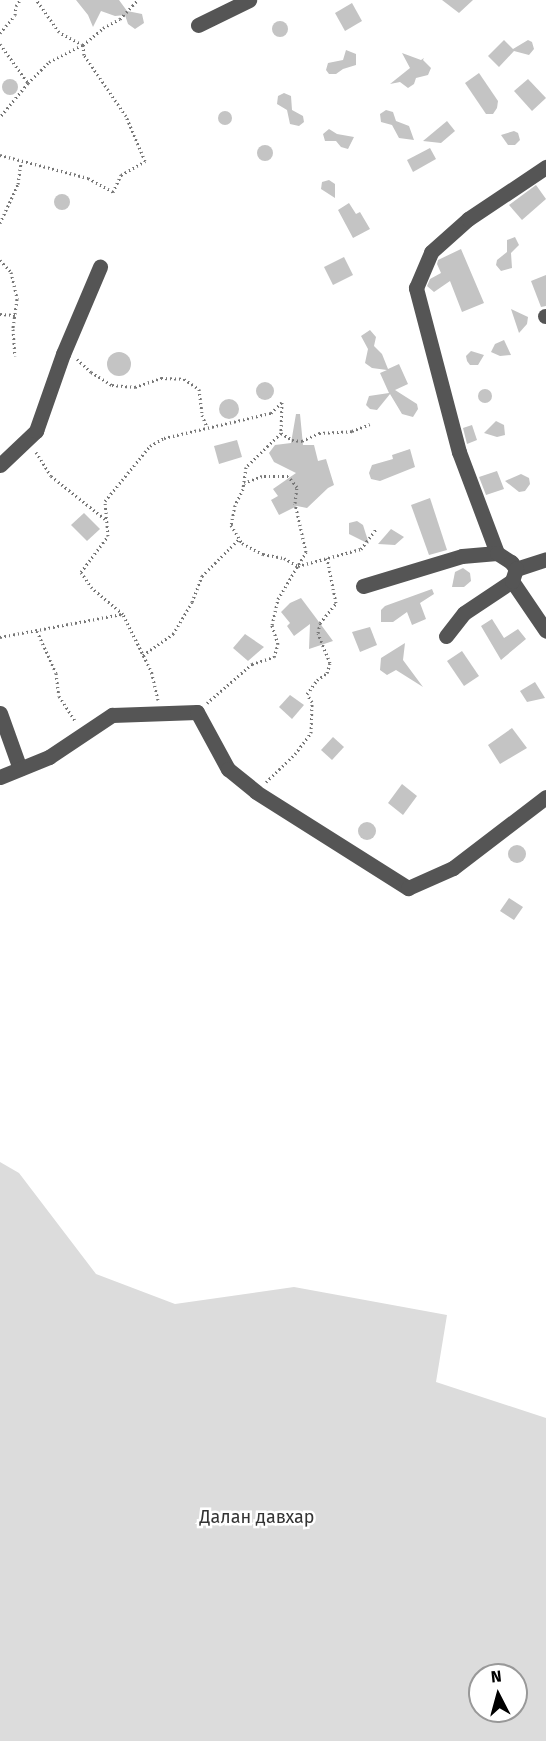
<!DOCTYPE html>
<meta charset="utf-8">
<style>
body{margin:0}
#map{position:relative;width:546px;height:1741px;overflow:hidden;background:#fff;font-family:"Fira Sans",sans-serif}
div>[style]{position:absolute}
.green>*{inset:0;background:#dcdcdc}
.building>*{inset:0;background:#c4c4c4}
.round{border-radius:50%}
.path>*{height:3px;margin-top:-1.5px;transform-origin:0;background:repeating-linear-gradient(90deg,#777 0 1.5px,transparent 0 4.5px)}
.minor>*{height:15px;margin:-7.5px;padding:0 7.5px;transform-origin:7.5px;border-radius:7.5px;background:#555}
span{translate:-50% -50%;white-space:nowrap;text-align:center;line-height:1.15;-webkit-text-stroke:5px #fff;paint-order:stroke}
.park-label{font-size:18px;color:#333}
.north{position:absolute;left:468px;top:1663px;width:60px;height:60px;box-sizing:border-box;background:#fff;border:2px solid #999;border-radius:50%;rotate:354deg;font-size:16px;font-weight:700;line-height:24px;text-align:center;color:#000}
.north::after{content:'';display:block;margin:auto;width:21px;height:27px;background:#000;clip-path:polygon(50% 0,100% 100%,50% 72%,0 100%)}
</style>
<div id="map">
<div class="green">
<div style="clip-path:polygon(evenodd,0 1162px,19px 1173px,96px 1274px,175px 1304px,294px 1287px,447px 1315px,436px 1382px,546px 1418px,546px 1741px,0 1741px,0 1162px,480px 1675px,516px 1675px,516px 1711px,480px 1711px,480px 1675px)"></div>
</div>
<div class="building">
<div style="clip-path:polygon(76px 0,119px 0,127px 11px,142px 14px,144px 23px,135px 29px,128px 24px,125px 15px,115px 16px,101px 11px,93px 27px,88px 15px)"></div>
<div style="clip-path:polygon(442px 0,473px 0,459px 13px)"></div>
<div style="clip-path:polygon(352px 3px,362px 21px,345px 31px,335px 13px)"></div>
<div class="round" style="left:272px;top:21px;width:16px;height:16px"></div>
<div style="clip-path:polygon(504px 40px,513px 49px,528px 40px,532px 42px,534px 49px,529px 55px,514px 51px,499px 67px,488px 56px)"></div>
<div style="clip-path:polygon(346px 50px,356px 54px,356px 65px,343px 69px,336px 74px,329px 74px,326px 70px,328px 63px,343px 60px)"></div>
<div style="clip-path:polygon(402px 53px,421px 60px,424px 58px,423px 60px,431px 68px,428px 75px,416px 78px,414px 84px,408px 88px,400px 82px,390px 84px,410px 68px)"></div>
<div style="clip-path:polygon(479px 73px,498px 101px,497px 108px,493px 114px,486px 114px,465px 83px)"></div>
<div style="clip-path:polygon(528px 79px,546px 98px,532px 111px,514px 91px)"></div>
<div class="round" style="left:2px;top:79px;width:16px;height:16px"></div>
<div style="clip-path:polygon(284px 93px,291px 96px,292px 110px,303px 116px,304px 122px,299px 126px,290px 124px,287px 110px,277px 104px,278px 96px)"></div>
<div style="clip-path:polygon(386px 110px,393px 112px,396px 121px,409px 126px,414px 140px,399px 138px,392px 125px,381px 122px,380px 114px)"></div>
<div class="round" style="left:218px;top:111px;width:14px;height:14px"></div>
<div style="clip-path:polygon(447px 121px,455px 131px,441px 143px,423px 141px)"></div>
<div style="clip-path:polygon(329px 129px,337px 134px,354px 137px,348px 149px,341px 147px,336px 141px,325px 141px,323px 134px)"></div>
<div style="clip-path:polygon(514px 131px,518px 133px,520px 140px,515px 145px,508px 145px,501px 135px)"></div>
<div class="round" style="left:257px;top:145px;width:16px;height:16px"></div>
<div style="clip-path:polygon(430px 148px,436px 159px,413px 172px,407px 160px)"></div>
<div style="clip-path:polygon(329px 180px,335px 184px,335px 198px,321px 189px,322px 182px)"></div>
<div style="clip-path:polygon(536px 185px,546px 199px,522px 220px,509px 205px)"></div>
<div class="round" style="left:54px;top:194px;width:16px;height:16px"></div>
<div style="clip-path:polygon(349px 203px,356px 214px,360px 212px,370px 229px,353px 238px,338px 210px)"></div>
<div style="clip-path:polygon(515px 237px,519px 245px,511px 253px,512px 268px,501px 271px,496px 265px,497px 260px,507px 252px,507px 240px)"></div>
<div style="clip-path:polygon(461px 249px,484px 303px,462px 312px,450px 281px,434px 292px,427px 286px,430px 279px,441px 273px,437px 264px,438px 260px)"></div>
<div style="clip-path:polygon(344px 257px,353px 275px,333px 285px,324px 267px)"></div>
<div style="clip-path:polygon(546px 275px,546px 306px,541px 307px,531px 281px)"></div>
<div style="clip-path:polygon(511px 309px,528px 317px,527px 324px,519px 333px)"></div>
<div style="clip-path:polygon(370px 330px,376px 337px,374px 346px,382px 354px,388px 369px,399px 364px,408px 384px,395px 390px,417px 404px,418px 409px,413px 417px,402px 414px,390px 394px,377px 410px,370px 409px,366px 405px,369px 396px,389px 393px,380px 373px,387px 370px,372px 368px,365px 363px,368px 349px,361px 336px)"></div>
<div style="clip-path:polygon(504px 340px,511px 355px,500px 356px,491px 352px,495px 344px)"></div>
<div style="clip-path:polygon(471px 351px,484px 355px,478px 365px,470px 365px,467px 361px,466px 356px)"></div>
<div class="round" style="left:107px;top:352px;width:24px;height:24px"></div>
<div class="round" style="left:256px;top:382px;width:18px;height:18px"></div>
<div class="round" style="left:478px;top:389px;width:14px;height:14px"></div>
<div class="round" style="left:219px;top:399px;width:20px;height:20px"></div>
<div style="clip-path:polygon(296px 414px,300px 414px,303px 445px,314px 445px,318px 461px,326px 459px,334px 485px,328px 488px,307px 508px,297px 506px,279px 515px,271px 500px,278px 496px,273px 489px,296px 473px,274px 462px,269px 453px,275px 445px,291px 443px)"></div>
<div style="clip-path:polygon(496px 421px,504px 425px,505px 435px,497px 437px,484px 433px)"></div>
<div style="clip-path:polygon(472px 425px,477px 440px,467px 444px,463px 428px)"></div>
<div style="clip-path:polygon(237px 440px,242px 457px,219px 464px,214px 446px)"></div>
<div style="clip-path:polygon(410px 449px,415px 467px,380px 481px,371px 479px,369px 473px,372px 465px,393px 459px,392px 455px)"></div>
<div style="clip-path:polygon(497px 471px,504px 489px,486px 495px,479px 477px)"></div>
<div style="clip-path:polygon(521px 474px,529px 478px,530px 484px,525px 491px,519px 492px,505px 481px)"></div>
<div style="clip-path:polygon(430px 498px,447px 550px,429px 555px,411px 505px)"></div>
<div style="clip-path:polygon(84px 513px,100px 529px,87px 541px,71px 525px)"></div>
<div style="clip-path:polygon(357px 521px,363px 525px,369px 544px,349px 534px,349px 523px)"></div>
<div style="clip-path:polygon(391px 529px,404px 537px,395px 545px,378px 544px)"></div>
<div style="clip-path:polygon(463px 568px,470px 573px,471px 581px,464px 587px,452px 587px,455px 572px)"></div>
<div style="clip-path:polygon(432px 589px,434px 594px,420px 603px,426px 619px,412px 625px,407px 612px,393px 622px,381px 622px,381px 610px,385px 606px)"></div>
<div style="clip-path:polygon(301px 598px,316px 618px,333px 641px,309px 649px,310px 624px,294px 636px,287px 626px,290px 623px,281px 612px,290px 603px)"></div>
<div style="clip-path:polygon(492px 619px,504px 638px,518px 629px,526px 639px,501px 660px,481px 626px)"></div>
<div style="clip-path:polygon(370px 627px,377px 645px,360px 652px,352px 632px)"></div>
<div style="clip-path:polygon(245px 634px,264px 647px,248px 661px,233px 648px)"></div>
<div style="clip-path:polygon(405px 643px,403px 660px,423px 687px,396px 670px,387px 675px,380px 670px,381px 658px)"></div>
<div style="clip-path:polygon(462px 651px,479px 676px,464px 686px,447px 661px)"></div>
<div style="clip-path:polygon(535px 682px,545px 698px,527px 702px,520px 691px)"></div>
<div style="clip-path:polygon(290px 695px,304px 705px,292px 719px,279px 707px)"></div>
<div style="clip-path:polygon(512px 728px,527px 748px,500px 764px,488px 745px)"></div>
<div style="clip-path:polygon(333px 737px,344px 747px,332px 760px,321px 750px)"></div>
<div style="clip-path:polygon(402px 784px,417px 796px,403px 815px,388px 803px)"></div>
<div class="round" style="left:358px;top:822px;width:18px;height:18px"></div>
<div class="round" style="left:508px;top:845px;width:18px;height:18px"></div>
<div style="clip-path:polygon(509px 898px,523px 907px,514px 920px,500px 911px)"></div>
</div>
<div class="path">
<div style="left:0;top:33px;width:23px;rotate:-50deg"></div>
<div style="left:15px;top:15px;width:9px;rotate:-84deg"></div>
<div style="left:16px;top:6px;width:7px;rotate:-56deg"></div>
<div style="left:0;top:44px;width:48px;rotate:54.3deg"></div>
<div style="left:28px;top:83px;width:44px;rotate:129.5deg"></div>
<div style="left:28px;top:83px;width:30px;rotate:-45deg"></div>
<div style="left:49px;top:62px;width:38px;rotate:-27deg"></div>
<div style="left:83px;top:45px;width:26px;rotate:-40deg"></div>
<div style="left:103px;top:28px;width:19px;rotate:-28deg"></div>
<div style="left:120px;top:19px;width:26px;rotate:-47deg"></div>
<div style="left:0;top:155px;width:91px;rotate:14.6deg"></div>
<div style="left:88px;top:178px;width:29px;rotate:29deg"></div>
<div style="left:113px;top:192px;width:19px;rotate:-65deg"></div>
<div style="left:121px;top:175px;width:28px;rotate:-30deg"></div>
<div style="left:145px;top:161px;width:49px;rotate:-112.9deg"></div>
<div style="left:126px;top:116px;width:74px;rotate:-124.5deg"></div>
<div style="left:84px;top:55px;width:10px;rotate:-96deg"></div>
<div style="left:83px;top:45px;width:27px;rotate:-152deg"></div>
<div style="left:59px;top:32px;width:39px;rotate:-125deg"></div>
<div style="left:0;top:223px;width:43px;rotate:-65.2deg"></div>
<div style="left:18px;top:184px;width:22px;rotate:-82deg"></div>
<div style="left:0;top:260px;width:16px;rotate:47deg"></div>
<div style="left:11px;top:272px;width:28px;rotate:77deg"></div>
<div style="left:17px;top:299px;width:30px;rotate:98deg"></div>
<div style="left:13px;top:329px;width:27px;rotate:86deg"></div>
<div style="left:0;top:314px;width:15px;rotate:4deg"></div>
<div style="left:77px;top:359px;width:19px;rotate:43deg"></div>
<div style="left:91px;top:372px;width:25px;rotate:32deg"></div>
<div style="left:112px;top:385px;width:23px;rotate:5deg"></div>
<div style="left:135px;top:387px;width:28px;rotate:-19deg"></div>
<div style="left:161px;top:378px;width:23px;rotate:2deg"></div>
<div style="left:184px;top:379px;width:18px;rotate:34deg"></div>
<div style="left:199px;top:389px;width:26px;rotate:83deg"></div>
<div style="left:202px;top:415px;width:13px;rotate:67deg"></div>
<div style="left:282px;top:402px;width:31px;rotate:92deg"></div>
<div style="left:281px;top:433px;width:49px;rotate:135.8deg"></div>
<div style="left:246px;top:467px;width:22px;rotate:98deg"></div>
<div style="left:243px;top:489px;width:18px;rotate:117deg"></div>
<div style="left:235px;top:505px;width:20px;rotate:101deg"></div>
<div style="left:231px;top:525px;width:21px;rotate:59deg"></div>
<div style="left:242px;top:543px;width:24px;rotate:28deg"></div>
<div style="left:263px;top:554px;width:21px;rotate:11deg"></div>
<div style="left:284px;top:558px;width:16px;rotate:30deg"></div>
<div style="left:298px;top:566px;width:65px;rotate:-15.1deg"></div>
<div style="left:361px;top:549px;width:25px;rotate:-53deg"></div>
<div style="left:281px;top:433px;width:13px;rotate:32deg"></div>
<div style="left:292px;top:440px;width:10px;rotate:6deg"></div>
<div style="left:302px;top:441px;width:19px;rotate:-25deg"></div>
<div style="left:319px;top:433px;width:33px;rotate:-3deg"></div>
<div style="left:352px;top:431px;width:19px;rotate:-21deg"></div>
<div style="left:36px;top:452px;width:28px;rotate:58deg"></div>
<div style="left:51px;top:476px;width:69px;rotate:38.5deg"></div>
<div style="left:37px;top:631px;width:46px;rotate:65.7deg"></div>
<div style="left:56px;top:673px;width:23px;rotate:83deg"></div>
<div style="left:59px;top:696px;width:31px;rotate:57deg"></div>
<div style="left:0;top:637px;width:124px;rotate:-10.7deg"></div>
<div style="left:143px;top:655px;width:37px;rotate:-35deg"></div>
<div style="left:173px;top:634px;width:37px;rotate:-59deg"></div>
<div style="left:192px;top:602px;width:28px;rotate:-69deg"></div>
<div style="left:202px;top:576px;width:52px;rotate:-45deg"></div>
<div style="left:158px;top:700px;width:28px;rotate:-103deg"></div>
<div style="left:152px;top:673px;width:66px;rotate:-116.2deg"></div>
<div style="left:123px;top:614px;width:40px;rotate:-140deg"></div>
<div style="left:92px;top:588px;width:19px;rotate:-125deg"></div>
<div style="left:81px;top:572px;width:45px;rotate:-53.1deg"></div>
<div style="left:108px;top:536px;width:35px;rotate:-95deg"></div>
<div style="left:105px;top:501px;width:71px;rotate:-50.7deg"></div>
<div style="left:150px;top:446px;width:16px;rotate:-30deg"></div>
<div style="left:164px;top:438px;width:110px;rotate:-13.2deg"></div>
<div style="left:271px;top:413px;width:16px;rotate:-45deg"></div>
<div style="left:207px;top:703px;width:60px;rotate:-40.9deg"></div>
<div style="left:252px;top:664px;width:23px;rotate:-18deg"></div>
<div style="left:274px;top:657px;width:14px;rotate:-73deg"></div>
<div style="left:278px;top:644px;width:20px;rotate:-108deg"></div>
<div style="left:272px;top:625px;width:27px;rotate:-77deg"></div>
<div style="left:278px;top:599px;width:55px;rotate:-59.2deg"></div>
<div style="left:306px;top:552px;width:50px;rotate:-102.7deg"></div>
<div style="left:295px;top:503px;width:16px;rotate:-83deg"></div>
<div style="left:297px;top:487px;width:14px;rotate:-129deg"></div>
<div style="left:288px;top:476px;width:26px;rotate:180deg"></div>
<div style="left:262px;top:476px;width:19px;rotate:159deg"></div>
<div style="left:266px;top:782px;width:40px;rotate:-44deg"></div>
<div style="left:295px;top:754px;width:26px;rotate:-53deg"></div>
<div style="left:311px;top:733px;width:31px;rotate:-88deg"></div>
<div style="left:312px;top:702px;width:9px;rotate:-122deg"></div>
<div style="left:307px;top:694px;width:17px;rotate:-54deg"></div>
<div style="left:317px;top:680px;width:12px;rotate:-35deg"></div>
<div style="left:327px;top:673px;width:10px;rotate:-73deg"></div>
<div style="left:330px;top:663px;width:32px;rotate:-112deg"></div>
<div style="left:318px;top:633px;width:10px;rotate:-79deg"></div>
<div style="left:320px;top:623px;width:26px;rotate:-51deg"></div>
<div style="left:336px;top:603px;width:46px;rotate:-101.3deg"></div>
</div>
<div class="minor">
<div style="left:198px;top:25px;width:57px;rotate:-26.1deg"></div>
<div style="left:545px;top:316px;width:1px"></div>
<div style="left:0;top:465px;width:50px;rotate:-43.4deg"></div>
<div style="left:36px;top:431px;width:82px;rotate:-70.7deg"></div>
<div style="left:63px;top:354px;width:95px;rotate:-67deg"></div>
<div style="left:497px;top:553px;width:108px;rotate:-110.6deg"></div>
<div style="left:459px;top:452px;width:170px;rotate:-104.7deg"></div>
<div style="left:416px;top:288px;width:39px;rotate:-67deg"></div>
<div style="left:431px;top:252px;width:50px;rotate:-41.7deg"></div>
<div style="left:468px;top:219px;width:94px;rotate:-33.7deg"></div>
<div style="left:512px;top:581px;width:60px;rotate:55.8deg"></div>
<div style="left:363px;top:586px;width:103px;rotate:-16.9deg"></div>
<div style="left:462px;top:556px;width:35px;rotate:-5deg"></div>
<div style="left:497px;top:553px;width:17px;rotate:33deg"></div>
<div style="left:511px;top:562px;width:9px;rotate:54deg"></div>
<div style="left:516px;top:569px;width:32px;rotate:-18deg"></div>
<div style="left:446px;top:636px;width:29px;rotate:-52deg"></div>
<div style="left:464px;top:613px;width:58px;rotate:-33.7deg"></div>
<div style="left:512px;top:581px;width:13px;rotate:-72deg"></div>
<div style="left:0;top:713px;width:59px;rotate:70.3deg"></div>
<div style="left:0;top:777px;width:53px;rotate:-22.2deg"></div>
<div style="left:49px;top:757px;width:76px;rotate:-33.7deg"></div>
<div style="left:112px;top:715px;width:85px;rotate:-2deg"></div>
<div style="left:197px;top:712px;width:65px;rotate:61.5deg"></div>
<div style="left:228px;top:769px;width:36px;rotate:39deg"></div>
<div style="left:256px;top:792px;width:180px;rotate:32.3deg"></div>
<div style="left:408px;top:888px;width:49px;rotate:-24deg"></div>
<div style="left:453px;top:868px;width:117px;rotate:-37.4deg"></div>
</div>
<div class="park-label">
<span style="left:257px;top:1517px">Далан давхар</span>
</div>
<div class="north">N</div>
</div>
